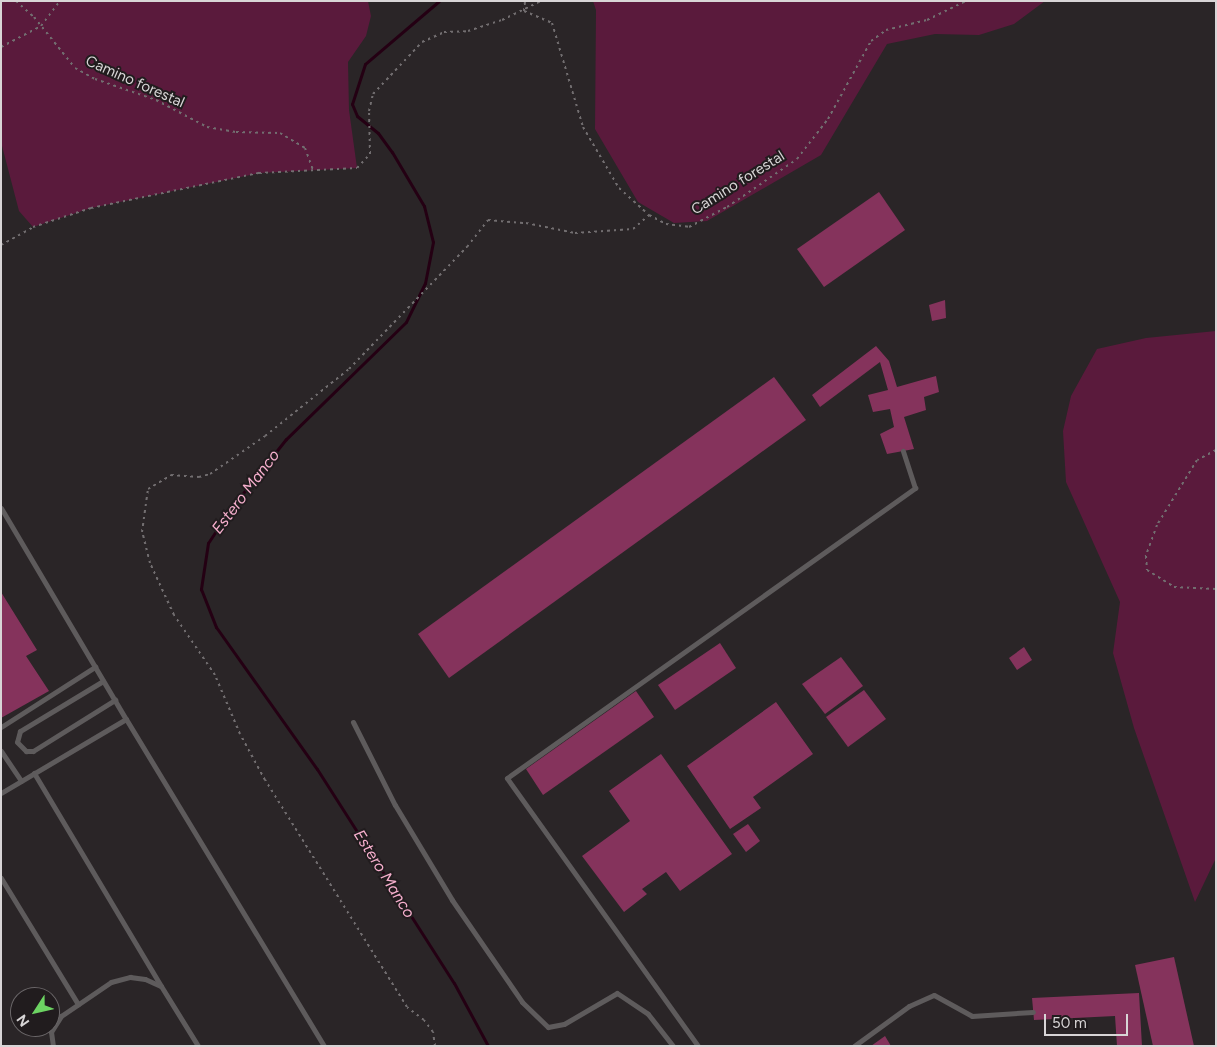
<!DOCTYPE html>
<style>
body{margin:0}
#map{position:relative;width:1217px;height:1047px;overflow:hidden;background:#2a2527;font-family:Figtree,sans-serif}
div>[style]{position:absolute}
.green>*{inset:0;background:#5a1a3c}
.stream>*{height:3px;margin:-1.5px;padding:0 1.5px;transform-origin:1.5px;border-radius:1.5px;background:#240013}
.building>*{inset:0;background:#85335c}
.path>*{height:2px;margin-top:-1px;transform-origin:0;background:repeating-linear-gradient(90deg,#726e70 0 2.5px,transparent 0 6.5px)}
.service>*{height:5px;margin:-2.5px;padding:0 2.5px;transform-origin:2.5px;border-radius:2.5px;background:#5e5b5c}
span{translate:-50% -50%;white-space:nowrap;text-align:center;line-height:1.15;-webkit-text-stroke:4px #211c1e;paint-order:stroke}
.street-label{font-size:15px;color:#d8d5d6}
.water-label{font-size:16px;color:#f6afcd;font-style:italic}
.frame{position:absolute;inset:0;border:2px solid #d8d5d6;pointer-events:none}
.north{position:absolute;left:10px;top:987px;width:50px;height:50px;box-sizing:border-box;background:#211c1e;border:1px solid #6a6668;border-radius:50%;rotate:235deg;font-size:14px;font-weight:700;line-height:20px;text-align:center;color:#d8d5d6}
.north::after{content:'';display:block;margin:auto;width:18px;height:22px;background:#6cd362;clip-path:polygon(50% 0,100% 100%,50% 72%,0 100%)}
.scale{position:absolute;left:1044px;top:1014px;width:84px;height:22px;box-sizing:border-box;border:2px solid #d8d5d6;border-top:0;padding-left:6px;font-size:15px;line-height:18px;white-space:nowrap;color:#d8d5d6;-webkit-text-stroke:4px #211c1e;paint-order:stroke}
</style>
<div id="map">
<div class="green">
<div style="clip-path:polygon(1px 1px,368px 1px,371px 16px,366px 36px,348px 62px,349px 110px,357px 168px,259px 173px,91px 208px,33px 227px,19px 211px,1px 142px)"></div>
<div style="clip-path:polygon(593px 1px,1045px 1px,1014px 24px,979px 35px,935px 34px,887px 44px,821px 155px,707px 221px,674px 223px,638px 202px,595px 129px,596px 10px)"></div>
<div style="clip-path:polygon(1216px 331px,1216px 858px,1195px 902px,1134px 728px,1113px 653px,1120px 602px,1066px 482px,1063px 431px,1071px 396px,1097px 349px,1146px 338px)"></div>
</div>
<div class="stream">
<div style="left:439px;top:1px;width:97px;rotate:139.6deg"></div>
<div style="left:365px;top:64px;width:42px;rotate:108deg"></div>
<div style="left:352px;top:104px;width:13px;rotate:67deg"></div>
<div style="left:357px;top:116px;width:27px;rotate:39deg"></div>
<div style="left:378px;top:133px;width:24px;rotate:54deg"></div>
<div style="left:392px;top:152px;width:63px;rotate:59.3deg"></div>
<div style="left:424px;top:206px;width:37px;rotate:76deg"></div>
<div style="left:433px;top:242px;width:42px;rotate:101deg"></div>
<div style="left:425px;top:283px;width:43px;rotate:116deg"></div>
<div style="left:406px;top:322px;width:168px;rotate:135.7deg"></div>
<div style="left:286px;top:439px;width:87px;rotate:128.5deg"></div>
<div style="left:232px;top:507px;width:43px;rotate:123.7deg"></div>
<div style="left:208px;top:543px;width:47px;rotate:98.7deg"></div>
<div style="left:201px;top:589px;width:41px;rotate:68.5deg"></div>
<div style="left:216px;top:627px;width:174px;rotate:54.6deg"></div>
<div style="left:317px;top:769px;width:254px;rotate:57.4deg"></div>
<div style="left:454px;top:983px;width:72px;rotate:61.6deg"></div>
</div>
<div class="building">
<div style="clip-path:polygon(879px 192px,905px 230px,824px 287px,797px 249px)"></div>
<div style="clip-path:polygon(945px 300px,946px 318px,932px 321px,929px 305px)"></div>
<div style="clip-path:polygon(876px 346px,889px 361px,897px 387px,936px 376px,939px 392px,924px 397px,926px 410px,904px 417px,914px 449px,887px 454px,880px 434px,894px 427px,890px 409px,873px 412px,868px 395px,888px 390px,880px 362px,820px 407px,812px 395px)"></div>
<div style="clip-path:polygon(774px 377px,806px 420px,449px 678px,418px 634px)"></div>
<div style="clip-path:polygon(1px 592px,37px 650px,26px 656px,49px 691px,1px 718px)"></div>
<div style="clip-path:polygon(720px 643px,736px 668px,675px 710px,658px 685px)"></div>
<div style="clip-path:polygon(1024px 647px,1032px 660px,1017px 670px,1009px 658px)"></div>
<div style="clip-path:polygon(841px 657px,863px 686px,825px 714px,802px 684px)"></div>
<div style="clip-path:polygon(864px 690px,886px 719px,848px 747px,826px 717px)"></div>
<div style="clip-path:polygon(636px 691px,654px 717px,543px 795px,526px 769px)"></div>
<div style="clip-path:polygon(776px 702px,813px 754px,753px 797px,761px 808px,730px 829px,687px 766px)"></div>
<div style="clip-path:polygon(661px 754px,732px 854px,680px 891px,666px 872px,642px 889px,647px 894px,624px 912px,582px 856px,630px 821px,609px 791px)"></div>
<div style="clip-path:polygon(748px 824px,760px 841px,746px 852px,733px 834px)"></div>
<div style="clip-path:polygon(1174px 957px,1194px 1046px,1153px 1046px,1135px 965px)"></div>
<div style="clip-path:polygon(1139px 993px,1142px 1046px,1117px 1046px,1115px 1016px,1034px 1020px,1032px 998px)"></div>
<div style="clip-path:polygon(885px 1036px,891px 1046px,871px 1046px)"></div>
</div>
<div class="path">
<div style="left:16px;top:1px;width:24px;rotate:42deg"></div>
<div style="left:34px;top:17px;width:65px;rotate:51.2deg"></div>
<div style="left:75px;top:68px;width:23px;rotate:29deg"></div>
<div style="left:95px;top:79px;width:65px;rotate:19deg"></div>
<div style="left:156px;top:100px;width:58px;rotate:27.9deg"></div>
<div style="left:207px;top:127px;width:29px;rotate:10deg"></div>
<div style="left:236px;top:132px;width:44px;rotate:1.3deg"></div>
<div style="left:280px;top:133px;width:29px;rotate:31deg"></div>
<div style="left:305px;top:148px;width:23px;rotate:70deg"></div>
<div style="left:524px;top:11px;width:30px;rotate:23deg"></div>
<div style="left:552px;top:23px;width:109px;rotate:73.4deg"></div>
<div style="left:583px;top:127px;width:71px;rotate:59.5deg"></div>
<div style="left:619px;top:188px;width:40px;rotate:42deg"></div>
<div style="left:649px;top:215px;width:19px;rotate:28deg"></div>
<div style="left:666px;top:224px;width:23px;rotate:7deg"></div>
<div style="left:689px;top:227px;width:43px;rotate:-27.8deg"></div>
<div style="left:727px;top:207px;width:85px;rotate:-34.4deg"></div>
<div style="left:797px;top:159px;width:51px;rotate:-52.2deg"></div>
<div style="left:828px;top:119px;width:89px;rotate:-61.1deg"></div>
<div style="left:871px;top:41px;width:19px;rotate:-36deg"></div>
<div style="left:886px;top:30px;width:42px;rotate:-13.7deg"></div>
<div style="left:927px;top:20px;width:43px;rotate:-26deg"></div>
<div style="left:524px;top:11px;width:10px;rotate:-84deg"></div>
<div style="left:1px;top:47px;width:45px;rotate:-27.7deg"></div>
<div style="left:41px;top:26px;width:31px;rotate:-53deg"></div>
<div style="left:1px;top:245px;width:37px;rotate:-29deg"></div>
<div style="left:33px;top:227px;width:61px;rotate:-18.1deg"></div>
<div style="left:91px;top:208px;width:172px;rotate:-11.8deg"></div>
<div style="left:259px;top:173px;width:98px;rotate:-2.9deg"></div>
<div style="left:357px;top:168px;width:19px;rotate:-47deg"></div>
<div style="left:370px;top:154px;width:43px;rotate:-91.3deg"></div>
<div style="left:369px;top:111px;width:17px;rotate:-77deg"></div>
<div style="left:373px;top:94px;width:71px;rotate:-46.7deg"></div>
<div style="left:422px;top:42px;width:24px;rotate:-24deg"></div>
<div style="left:444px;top:32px;width:24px;rotate:-2deg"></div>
<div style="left:468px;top:31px;width:36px;rotate:-18deg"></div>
<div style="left:502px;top:20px;width:43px;rotate:-26deg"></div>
<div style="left:1216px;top:450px;width:21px;rotate:152deg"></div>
<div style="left:1197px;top:460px;width:76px;rotate:121.6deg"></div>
<div style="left:1157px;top:525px;width:33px;rotate:110deg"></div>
<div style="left:1146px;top:556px;width:14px;rotate:86deg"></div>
<div style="left:1147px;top:570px;width:32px;rotate:32deg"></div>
<div style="left:1174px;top:587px;width:42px;rotate:2.7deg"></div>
<div style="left:435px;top:1046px;width:14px;rotate:-98deg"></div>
<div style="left:433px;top:1032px;width:15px;rotate:-127deg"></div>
<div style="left:424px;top:1020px;width:21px;rotate:-143deg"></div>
<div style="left:407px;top:1007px;width:268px;rotate:-122deg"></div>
<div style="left:265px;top:780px;width:52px;rotate:-118.5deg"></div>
<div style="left:240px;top:734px;width:64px;rotate:-113deg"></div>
<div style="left:215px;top:675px;width:73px;rotate:-124.3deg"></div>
<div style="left:174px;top:615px;width:57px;rotate:-114.8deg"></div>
<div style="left:150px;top:563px;width:32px;rotate:-104deg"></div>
<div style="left:142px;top:532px;width:43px;rotate:-82.1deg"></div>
<div style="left:148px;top:489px;width:27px;rotate:-31deg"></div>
<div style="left:171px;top:475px;width:28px;rotate:4deg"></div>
<div style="left:199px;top:477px;width:11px;rotate:-15deg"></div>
<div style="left:210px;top:474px;width:67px;rotate:-34.6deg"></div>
<div style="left:265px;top:436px;width:107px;rotate:-38.6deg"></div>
<div style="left:349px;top:369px;width:170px;rotate:-46deg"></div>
<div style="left:467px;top:247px;width:34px;rotate:-52deg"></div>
<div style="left:488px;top:220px;width:38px;rotate:5deg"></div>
<div style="left:526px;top:223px;width:50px;rotate:11.5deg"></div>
<div style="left:575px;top:233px;width:58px;rotate:-3.9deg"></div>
<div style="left:633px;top:229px;width:21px;rotate:-41deg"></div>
</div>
<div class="service">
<div style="left:1px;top:508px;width:245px;rotate:59.4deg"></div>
<div style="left:126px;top:719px;width:145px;rotate:149.4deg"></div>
<div style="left:103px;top:681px;width:97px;rotate:148.9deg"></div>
<div style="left:20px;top:731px;width:11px;rotate:105deg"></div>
<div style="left:17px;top:742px;width:13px;rotate:45deg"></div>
<div style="left:26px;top:751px;width:7px"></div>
<div style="left:33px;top:751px;width:97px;rotate:-31.9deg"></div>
<div style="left:126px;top:719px;width:382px;rotate:58.8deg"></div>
<div style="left:353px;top:722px;width:93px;rotate:63.2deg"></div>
<div style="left:395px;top:805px;width:111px;rotate:59deg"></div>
<div style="left:452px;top:900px;width:124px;rotate:55.5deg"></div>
<div style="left:522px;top:1002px;width:36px;rotate:44deg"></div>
<div style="left:548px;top:1027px;width:16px;rotate:-11deg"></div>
<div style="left:564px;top:1024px;width:61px;rotate:-30.3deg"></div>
<div style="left:617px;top:993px;width:37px;rotate:34deg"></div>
<div style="left:648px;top:1014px;width:41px;rotate:52deg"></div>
<div style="left:1px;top:727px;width:112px;rotate:-32.6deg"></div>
<div style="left:1px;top:751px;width:36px;rotate:56deg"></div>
<div style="left:34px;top:773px;width:248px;rotate:59.2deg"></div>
<div style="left:1px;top:878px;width:148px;rotate:58.6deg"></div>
<div style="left:53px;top:1046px;width:14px;rotate:-98deg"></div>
<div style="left:51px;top:1032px;width:19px;rotate:-58deg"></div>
<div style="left:61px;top:1016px;width:60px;rotate:-34.2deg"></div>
<div style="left:111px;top:982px;width:20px;rotate:-15deg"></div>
<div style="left:130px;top:977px;width:15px;rotate:8deg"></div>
<div style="left:145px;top:979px;width:17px;rotate:24deg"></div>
<div style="left:161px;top:986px;width:70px;rotate:58.3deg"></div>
<div style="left:698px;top:1046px;width:329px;rotate:-125.5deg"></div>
<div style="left:507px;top:778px;width:501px;rotate:-35.4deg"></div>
<div style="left:915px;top:488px;width:39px;rotate:-108deg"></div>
<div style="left:854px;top:1046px;width:68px;rotate:-36deg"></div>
<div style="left:909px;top:1006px;width:27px;rotate:-24deg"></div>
<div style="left:934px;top:995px;width:43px;rotate:28.9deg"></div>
<div style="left:972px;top:1016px;width:61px;rotate:-3.8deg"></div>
</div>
<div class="street-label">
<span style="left:135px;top:82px;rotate:24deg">Camino forestal</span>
<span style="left:738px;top:183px;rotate:-32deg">Camino forestal</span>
</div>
<div class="water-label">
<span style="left:246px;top:492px;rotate:-53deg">Estero Manco</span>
<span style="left:384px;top:874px;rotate:58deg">Estero Manco</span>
</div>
<div class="frame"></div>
<div class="north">N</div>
<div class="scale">50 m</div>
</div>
